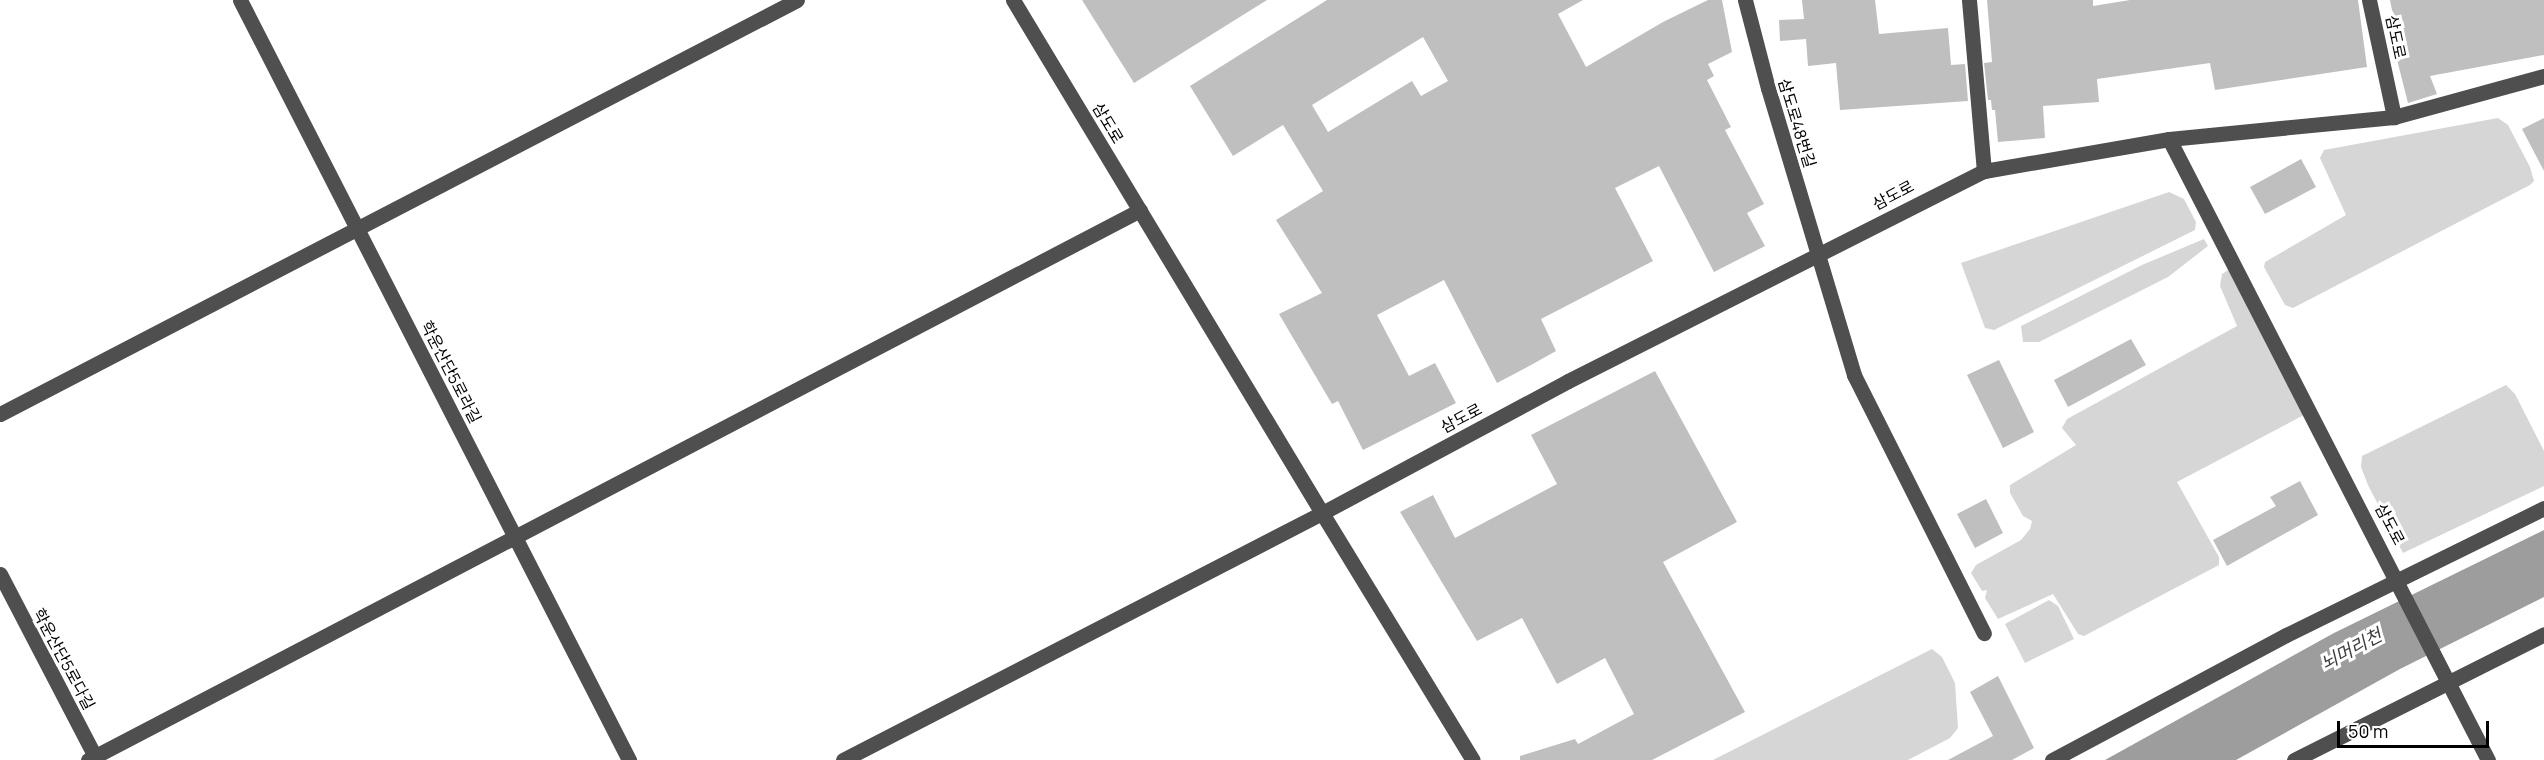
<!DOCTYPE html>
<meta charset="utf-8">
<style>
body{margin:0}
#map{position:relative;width:2544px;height:760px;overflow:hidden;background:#fff;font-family:Manrope,"Noto Sans KR",sans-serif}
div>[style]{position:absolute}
.green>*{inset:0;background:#d6d6d6}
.water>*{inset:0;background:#9d9d9d}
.building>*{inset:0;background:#bfbfbf}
.minor>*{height:15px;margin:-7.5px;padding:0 7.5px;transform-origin:7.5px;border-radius:7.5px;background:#4f4f4f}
span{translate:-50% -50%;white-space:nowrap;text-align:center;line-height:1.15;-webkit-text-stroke:6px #fff;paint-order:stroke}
.street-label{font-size:16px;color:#000}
.water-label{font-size:18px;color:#3e3e3e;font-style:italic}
.scale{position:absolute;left:2337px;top:721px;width:152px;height:27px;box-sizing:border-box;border:3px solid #000;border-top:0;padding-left:8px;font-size:18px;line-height:21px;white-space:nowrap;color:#000;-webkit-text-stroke:4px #fff;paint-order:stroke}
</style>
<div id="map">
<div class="green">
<div style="clip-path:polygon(2498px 118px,2508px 125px,2530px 167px,2534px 181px,2530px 185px,2293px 308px,2285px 305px,2264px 267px,2265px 262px,2346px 215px,2320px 158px,2324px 150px)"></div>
<div style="clip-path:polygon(2169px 192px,2184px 199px,2196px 222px,2195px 230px,1994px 330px,1985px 328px,1961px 263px)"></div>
<div style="clip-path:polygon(2204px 239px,2208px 246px,2168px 277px,2039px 342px,2023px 342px,2021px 326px,2142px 265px)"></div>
<div style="clip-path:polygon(2228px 270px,2233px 272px,2304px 415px,2177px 482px,2219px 557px,2219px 565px,2084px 636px,2078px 634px,2053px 594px,1998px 619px,1985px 598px,1987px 590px,1982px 591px,1971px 573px,1976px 565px,2021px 540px,2030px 529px,2032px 521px,2023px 516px,2010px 493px,2010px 485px,2076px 445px,2062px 428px,2067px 419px,2237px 326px,2220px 286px,2222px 274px)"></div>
<div style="clip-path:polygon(2506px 385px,2515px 394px,2544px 451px,2544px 486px,2403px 553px,2368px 485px,2361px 467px,2362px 456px)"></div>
<div style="clip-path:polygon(2049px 600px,2058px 606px,2074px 639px,2025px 663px,2005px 624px)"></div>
<div style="clip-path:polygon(1932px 649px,1942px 657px,1955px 683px,1958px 728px,1950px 738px,1908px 760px,1713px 760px)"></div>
</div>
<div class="water">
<div style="clip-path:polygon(2544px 530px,2544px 597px,2400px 669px,2236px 760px,2105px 760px,2334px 633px)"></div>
</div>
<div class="building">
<div style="clip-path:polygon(1082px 0,1267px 0,1134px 83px)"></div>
<div style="clip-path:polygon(evenodd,1327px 0,1583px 0,1558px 14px,1586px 67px,1663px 22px,1708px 0,1722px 0,1732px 52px,1708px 64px,1714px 76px,1707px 80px,1731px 127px,1725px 130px,1764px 204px,1747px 213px,1765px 246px,1714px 272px,1659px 166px,1615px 188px,1653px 261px,1541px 319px,1556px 351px,1531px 365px,1497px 383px,1444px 280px,1377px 315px,1409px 376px,1435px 363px,1456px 403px,1363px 450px,1338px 401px,1332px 404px,1279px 314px,1322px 293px,1276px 220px,1323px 191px,1283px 125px,1233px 156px,1190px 86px,1327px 0,1423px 37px,1448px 81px,1421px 96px,1412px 81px,1328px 132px,1312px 105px,1423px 37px)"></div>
<div style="clip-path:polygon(1802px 0,1875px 0,1879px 34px,1948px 28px,1951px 65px,1965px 64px,1968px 101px,1840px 110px,1836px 63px,1808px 66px,1806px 39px,1780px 41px,1779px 20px,1804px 19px)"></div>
<div style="clip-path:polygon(1987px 0,2093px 0,2093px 6px,2130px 0,2358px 0,2367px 67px,2215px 90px,2210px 63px,2097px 79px,2099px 102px,2043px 106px,2045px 138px,1998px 142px,1995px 110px,1992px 110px,1991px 100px,1988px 100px,1984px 63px,1992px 62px)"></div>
<div style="clip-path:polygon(2390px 0,2544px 0,2544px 55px,2430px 76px,2437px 94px,2408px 103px,2391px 36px,2397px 35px)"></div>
<div style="clip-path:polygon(2544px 118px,2544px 171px,2522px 129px)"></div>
<div style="clip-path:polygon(2301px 159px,2316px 187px,2265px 214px,2250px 187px)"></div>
<div style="clip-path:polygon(2131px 339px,2146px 365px,2068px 407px,2054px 380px)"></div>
<div style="clip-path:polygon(1999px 360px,2034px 432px,2003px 448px,1967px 375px)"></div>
<div style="clip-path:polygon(1655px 371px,1737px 522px,1663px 562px,1745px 712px,1652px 760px,1520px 760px,1520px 756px,1575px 739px,1578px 744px,1634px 714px,1605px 658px,1557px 684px,1522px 618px,1477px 641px,1400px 512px,1433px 495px,1455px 538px,1557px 484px,1531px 435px)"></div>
<div style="clip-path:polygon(2300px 481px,2318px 515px,2227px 566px,2213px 540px,2276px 506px,2270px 497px)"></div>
<div style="clip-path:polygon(1986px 499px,2003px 533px,1975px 548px,1957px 514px)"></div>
<div style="clip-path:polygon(1998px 676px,2034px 748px,2012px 760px,1948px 760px,1993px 736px,1970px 692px)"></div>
</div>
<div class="minor">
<div style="left:240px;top:0;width:854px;rotate:62.89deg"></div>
<div style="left:1013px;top:0;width:599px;rotate:58.94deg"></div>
<div style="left:1322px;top:513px;width:279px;rotate:-28.2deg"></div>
<div style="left:1568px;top:381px;width:466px;rotate:-26.8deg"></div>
<div style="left:1984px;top:171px;width:188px;rotate:-9.8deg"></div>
<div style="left:2169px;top:139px;width:226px;rotate:-5.6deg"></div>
<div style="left:2394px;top:117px;width:156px;rotate:-15.3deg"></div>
<div style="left:1745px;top:0;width:91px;rotate:75.4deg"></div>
<div style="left:1768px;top:88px;width:300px;rotate:73.3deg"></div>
<div style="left:1854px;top:375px;width:289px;rotate:63.3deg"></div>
<div style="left:1969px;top:0;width:172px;rotate:85deg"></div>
<div style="left:2369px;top:0;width:120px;rotate:77.9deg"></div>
<div style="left:2169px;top:139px;width:698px;rotate:62.81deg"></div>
<div style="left:0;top:414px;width:898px;rotate:-27.45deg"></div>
<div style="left:0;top:574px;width:210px;rotate:62.5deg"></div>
<div style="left:88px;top:760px;width:1187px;rotate:-27.6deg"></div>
<div style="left:843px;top:760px;width:539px;rotate:-27.28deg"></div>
<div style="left:1322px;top:513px;width:289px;rotate:58.6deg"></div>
<div style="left:2052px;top:760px;width:265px;rotate:-28.1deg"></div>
<div style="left:2286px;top:635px;width:288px;rotate:-26.2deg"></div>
<div style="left:2294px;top:760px;width:280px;rotate:-26.7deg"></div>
</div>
<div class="street-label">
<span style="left:2396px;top:37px;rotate:78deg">삼도로</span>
<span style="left:1108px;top:123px;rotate:59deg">삼도로</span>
<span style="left:1797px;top:123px;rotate:73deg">삼도로48번길</span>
<span style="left:1893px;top:195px;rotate:-28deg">삼도로</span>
<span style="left:451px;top:372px;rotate:63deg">학운산단5로라길</span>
<span style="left:1461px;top:418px;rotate:-28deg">삼도로</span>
<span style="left:2390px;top:524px;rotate:62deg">삼도로</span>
<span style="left:64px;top:659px;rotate:62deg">학운산단5로다길</span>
</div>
<div class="water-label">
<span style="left:2351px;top:649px;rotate:-28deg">뇌머리천</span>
</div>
<div class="scale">50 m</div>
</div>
